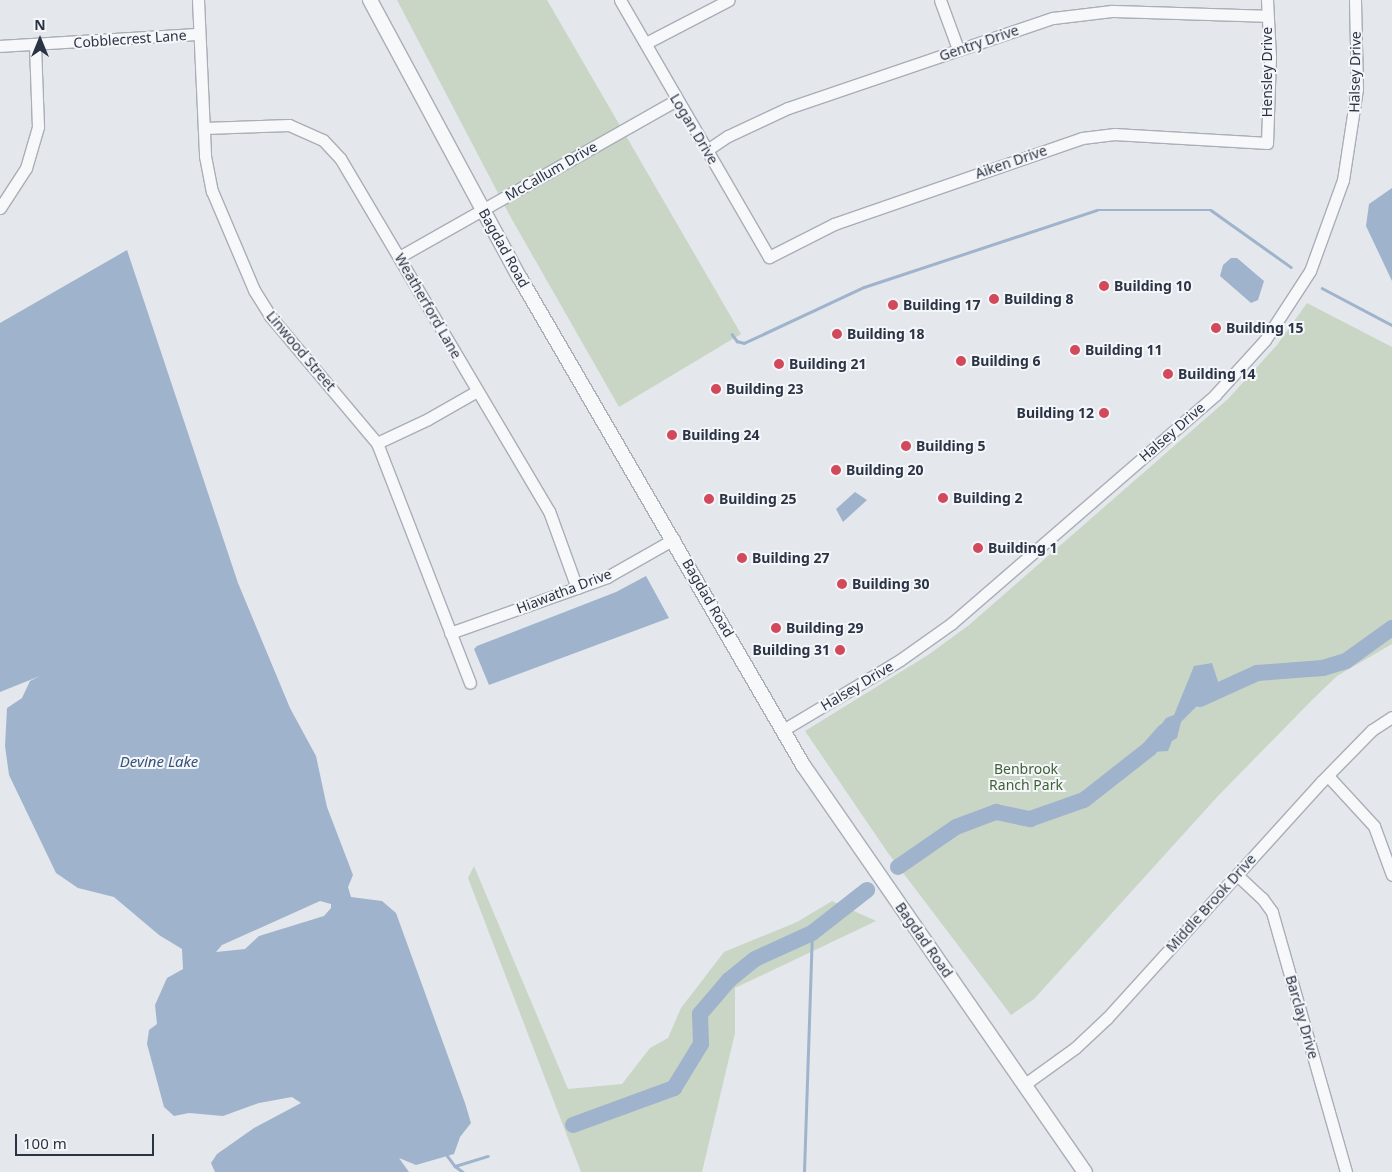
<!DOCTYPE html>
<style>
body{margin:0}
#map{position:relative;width:1392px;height:1172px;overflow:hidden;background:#e4e7ec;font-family:"Noto Sans",sans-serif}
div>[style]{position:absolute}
.green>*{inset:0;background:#c9d6c5}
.water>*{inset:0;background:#9fb4cc}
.stream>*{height:2.5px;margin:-1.25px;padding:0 1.25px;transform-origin:1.25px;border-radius:1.25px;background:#9fb4cc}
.river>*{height:16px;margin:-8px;padding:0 8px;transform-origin:8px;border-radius:8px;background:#9fb4cc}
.roads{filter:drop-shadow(1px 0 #a9aeb7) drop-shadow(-1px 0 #a9aeb7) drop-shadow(0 1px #a9aeb7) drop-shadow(0 -1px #a9aeb7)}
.minor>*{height:11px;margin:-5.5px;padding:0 5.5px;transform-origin:5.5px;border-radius:5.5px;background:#f7f8fa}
.tertiary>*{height:14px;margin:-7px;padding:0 7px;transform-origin:7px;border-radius:7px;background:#f7f8fa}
.dots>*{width:14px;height:14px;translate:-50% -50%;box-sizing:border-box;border:2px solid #f4f6f9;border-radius:50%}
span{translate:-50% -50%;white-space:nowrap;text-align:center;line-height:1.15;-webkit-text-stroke:4px #f4f6f9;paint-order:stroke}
.street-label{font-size:14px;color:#2b3445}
.poi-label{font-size:14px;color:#2b3445;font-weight:700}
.left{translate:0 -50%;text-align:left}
.right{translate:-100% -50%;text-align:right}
.park-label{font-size:14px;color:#3f6138}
.water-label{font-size:15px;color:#34527a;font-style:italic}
.north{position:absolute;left:15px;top:15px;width:50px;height:50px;-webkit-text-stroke:4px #f4f6f9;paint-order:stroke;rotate:0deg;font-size:14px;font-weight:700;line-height:20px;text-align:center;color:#2b3445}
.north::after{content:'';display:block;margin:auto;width:18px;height:22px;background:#2b3445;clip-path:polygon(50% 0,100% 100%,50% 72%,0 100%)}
.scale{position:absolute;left:15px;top:1134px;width:139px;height:22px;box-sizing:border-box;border:2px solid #2b3445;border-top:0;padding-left:6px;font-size:15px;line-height:18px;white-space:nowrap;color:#2b3445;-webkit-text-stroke:4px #f4f6f9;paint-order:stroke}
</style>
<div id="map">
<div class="green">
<div style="clip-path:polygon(397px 0,547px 0,741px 334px,619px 407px,510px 216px)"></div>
<div style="clip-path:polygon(1307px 303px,1392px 347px,1392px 644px,1337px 676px,1312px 700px,1218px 796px,1034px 999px,1011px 1015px,888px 853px,805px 731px,928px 655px,969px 625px,1228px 399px,1277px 345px)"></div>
<div style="clip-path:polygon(474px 866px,568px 1089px,622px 1084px,650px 1048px,668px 1038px,681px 1008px,724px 952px,797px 922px,832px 901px,876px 921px,735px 988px,735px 1033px,702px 1172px,581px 1172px,468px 878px)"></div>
</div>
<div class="water">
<div style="clip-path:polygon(1392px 188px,1392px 281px,1366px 226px,1369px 204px)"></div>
<div style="clip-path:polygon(evenodd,127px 250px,238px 583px,290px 708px,316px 756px,327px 807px,353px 875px,348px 887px,351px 897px,382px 901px,396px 913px,465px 1103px,471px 1123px,460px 1137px,454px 1154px,416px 1165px,399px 1158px,409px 1172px,215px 1172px,211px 1163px,217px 1154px,254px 1128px,301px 1103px,292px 1097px,259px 1103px,223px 1116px,189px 1113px,174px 1116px,164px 1107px,147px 1044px,149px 1030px,157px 1024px,155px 1005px,167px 978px,183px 969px,182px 949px,159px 935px,114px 897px,78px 888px,56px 873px,9px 775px,5px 746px,7px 708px,22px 698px,30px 681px,40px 676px,0 692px,0 323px,127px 250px,320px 901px,331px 904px,331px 908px,324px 916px,259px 936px,245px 949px,216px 952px,222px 945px,320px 901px)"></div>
<div style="clip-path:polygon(1231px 258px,1237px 258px,1264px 281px,1258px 300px,1251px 303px,1220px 276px,1223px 265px)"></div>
<div style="clip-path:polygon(855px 492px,867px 500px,843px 522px,836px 509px)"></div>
<div style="clip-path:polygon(646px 576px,669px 618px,489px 685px,474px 649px,477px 646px,616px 592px)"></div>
<div style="clip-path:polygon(1212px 663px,1222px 694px,1203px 700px,1181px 722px,1177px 738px,1172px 741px,1168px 751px,1153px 752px,1149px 746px,1152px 737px,1166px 718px,1174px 715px,1194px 666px)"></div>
</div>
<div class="stream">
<div style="left:1322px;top:288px;width:79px;rotate:27.9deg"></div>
<div style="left:732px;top:334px;width:9px;rotate:54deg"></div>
<div style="left:737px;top:341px;width:7px;rotate:16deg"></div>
<div style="left:744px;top:343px;width:132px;rotate:-25deg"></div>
<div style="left:864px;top:287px;width:245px;rotate:-18.3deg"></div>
<div style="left:1097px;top:210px;width:114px"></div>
<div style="left:1211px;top:210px;width:98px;rotate:35.5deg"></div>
<div style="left:446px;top:1154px;width:15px;rotate:53deg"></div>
<div style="left:455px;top:1166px;width:34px;rotate:-17deg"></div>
<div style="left:455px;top:1166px;width:10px;rotate:37deg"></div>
<div style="left:804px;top:1172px;width:239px;rotate:-88.1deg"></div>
</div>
<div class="river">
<div style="left:1200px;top:699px;width:63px;rotate:-24.5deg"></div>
<div style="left:1257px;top:673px;width:66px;rotate:-4.3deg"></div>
<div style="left:1323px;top:668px;width:24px;rotate:-17deg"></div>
<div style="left:1346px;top:661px;width:57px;rotate:-35.7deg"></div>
<div style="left:898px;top:867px;width:70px;rotate:-34.6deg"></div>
<div style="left:956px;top:827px;width:43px;rotate:-20.6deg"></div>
<div style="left:996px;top:812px;width:35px;rotate:12deg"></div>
<div style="left:1030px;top:819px;width:57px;rotate:-19.4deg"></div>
<div style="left:1084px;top:800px;width:83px;rotate:-38.1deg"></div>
<div style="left:1149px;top:749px;width:23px;rotate:-49deg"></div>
<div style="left:573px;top:1125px;width:108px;rotate:-20.1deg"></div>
<div style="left:674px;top:1088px;width:52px;rotate:-58.5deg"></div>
<div style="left:701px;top:1044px;width:30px;rotate:-92deg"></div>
<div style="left:700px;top:1014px;width:45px;rotate:-49.5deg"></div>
<div style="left:729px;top:980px;width:33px;rotate:-39deg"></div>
<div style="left:755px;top:959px;width:63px;rotate:-24.5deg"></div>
<div style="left:812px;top:933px;width:70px;rotate:-38deg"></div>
</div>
<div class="roads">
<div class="minor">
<div style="left:198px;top:0;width:156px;rotate:87.4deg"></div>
<div style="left:205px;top:156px;width:36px;rotate:79deg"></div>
<div style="left:212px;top:191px;width:108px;rotate:67deg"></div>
<div style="left:254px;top:290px;width:31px;rotate:58deg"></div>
<div style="left:270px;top:316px;width:166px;rotate:49.9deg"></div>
<div style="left:377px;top:443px;width:257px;rotate:68.8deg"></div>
<div style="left:620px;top:0;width:297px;rotate:59.9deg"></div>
<div style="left:769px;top:257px;width:73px;rotate:-26.9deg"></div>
<div style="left:834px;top:224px;width:262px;rotate:-19.1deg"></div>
<div style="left:1082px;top:138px;width:33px;rotate:-7deg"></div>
<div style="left:1115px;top:134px;width:152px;rotate:3.4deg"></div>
<div style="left:1267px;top:143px;width:86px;rotate:-88deg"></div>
<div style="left:1270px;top:57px;width:57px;rotate:-93deg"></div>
<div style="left:940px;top:0;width:52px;rotate:69.8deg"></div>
<div style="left:646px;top:43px;width:93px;rotate:-27.4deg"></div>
<div style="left:0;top:46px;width:199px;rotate:-3.5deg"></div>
<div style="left:204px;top:128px;width:85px;rotate:-2deg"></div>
<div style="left:289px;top:125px;width:37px;rotate:24deg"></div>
<div style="left:323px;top:140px;width:25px;rotate:47deg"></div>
<div style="left:340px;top:158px;width:410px;rotate:59.4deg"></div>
<div style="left:549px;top:511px;width:82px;rotate:70deg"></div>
<div style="left:707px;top:150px;width:25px;rotate:-34deg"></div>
<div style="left:728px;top:136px;width:66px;rotate:-25deg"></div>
<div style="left:788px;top:108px;width:280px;rotate:-18.8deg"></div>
<div style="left:1053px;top:18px;width:59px;rotate:-6.8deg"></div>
<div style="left:1112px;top:11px;width:155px;rotate:1.8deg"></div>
<div style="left:0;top:208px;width:48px;rotate:-57deg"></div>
<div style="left:26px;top:168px;width:43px;rotate:-73.7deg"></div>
<div style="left:38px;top:127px;width:82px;rotate:-92.1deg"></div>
<div style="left:399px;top:257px;width:318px;rotate:-29.5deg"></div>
<div style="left:377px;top:443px;width:56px;rotate:-25.2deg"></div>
<div style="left:428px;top:419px;width:56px;rotate:-29.7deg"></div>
<div style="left:450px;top:633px;width:167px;rotate:-19.6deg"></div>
<div style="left:607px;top:577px;width:77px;rotate:-29.6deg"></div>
<div style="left:783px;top:730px;width:136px;rotate:-30.9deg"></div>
<div style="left:900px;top:660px;width:64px;rotate:-35.4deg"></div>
<div style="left:952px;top:623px;width:348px;rotate:-40.9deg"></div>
<div style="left:1215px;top:395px;width:74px;rotate:-47.7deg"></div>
<div style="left:1265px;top:340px;width:82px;rotate:-56.9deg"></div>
<div style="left:1310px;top:271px;width:97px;rotate:-70.1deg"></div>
<div style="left:1343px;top:180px;width:92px;rotate:-81.3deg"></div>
<div style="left:1357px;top:89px;width:89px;rotate:-91.3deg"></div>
<div style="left:1328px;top:776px;width:68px;rotate:47.4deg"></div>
<div style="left:1374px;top:826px;width:52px;rotate:69.8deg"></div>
<div style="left:1237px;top:875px;width:34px;rotate:43deg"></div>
<div style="left:1262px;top:898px;width:17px;rotate:54deg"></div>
<div style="left:1272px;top:912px;width:270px;rotate:74.1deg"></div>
<div style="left:1025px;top:1084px;width:62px;rotate:-35.8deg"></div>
<div style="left:1075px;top:1048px;width:44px;rotate:-43.2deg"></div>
<div style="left:1107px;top:1018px;width:319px;rotate:-47.8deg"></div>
<div style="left:1321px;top:782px;width:73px;rotate:-45.6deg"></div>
<div style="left:1372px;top:730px;width:24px;rotate:-33deg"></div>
</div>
<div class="tertiary">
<div style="left:370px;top:0;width:316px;rotate:61.7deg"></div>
<div style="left:520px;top:278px;width:563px;rotate:59.84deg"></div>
<div style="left:803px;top:765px;width:495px;rotate:55.3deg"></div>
</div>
</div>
<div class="dots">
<div style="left:1104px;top:286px;background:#d1495b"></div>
<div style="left:994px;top:299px;background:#d1495b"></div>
<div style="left:893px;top:305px;background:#d1495b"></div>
<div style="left:1216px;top:328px;background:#d1495b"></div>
<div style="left:837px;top:334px;background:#d1495b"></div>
<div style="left:1075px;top:350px;background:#d1495b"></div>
<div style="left:961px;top:361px;background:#d1495b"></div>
<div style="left:779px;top:364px;background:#d1495b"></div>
<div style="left:1168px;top:374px;background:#d1495b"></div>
<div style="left:716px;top:389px;background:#d1495b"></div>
<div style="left:1104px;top:413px;background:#d1495b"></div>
<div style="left:672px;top:435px;background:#d1495b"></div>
<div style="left:906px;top:446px;background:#d1495b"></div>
<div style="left:836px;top:470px;background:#d1495b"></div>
<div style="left:943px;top:498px;background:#d1495b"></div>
<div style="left:709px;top:499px;background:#d1495b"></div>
<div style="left:978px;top:548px;background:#d1495b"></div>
<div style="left:742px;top:558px;background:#d1495b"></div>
<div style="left:842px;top:584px;background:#d1495b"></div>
<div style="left:776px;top:628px;background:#d1495b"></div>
<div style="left:840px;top:650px;background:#d1495b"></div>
</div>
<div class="street-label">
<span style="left:130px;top:39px;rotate:-4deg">Cobblecrest Lane</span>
<span style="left:979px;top:43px;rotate:-19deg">Gentry Drive</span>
<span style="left:1267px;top:72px;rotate:-90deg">Hensley Drive</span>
<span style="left:1355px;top:72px;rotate:-89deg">Halsey Drive</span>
<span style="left:694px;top:129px;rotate:59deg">Logan Drive</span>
<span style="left:1011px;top:162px;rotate:-19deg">Aiken Drive</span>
<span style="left:551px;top:171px;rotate:-30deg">McCallum Drive</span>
<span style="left:504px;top:248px;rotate:61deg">Bagdad Road</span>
<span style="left:428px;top:306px;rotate:60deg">Weatherford Lane</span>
<span style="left:301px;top:351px;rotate:50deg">Linwood Street</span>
<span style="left:1172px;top:432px;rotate:-41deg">Halsey Drive</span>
<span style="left:564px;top:591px;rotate:-21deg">Hiawatha Drive</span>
<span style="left:708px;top:598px;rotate:60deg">Bagdad Road</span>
<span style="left:857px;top:686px;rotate:-31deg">Halsey Drive</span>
<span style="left:1211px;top:903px;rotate:-48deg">Middle Brook Drive</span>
<span style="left:924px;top:940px;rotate:55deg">Bagdad Road</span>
<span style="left:1302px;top:1017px;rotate:74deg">Barclay Drive</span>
</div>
<div class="poi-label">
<span class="left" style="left:1114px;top:286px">Building 10</span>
<span class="left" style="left:1004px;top:299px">Building 8</span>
<span class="left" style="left:903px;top:305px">Building 17</span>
<span class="left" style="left:1226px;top:328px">Building 15</span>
<span class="left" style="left:847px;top:334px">Building 18</span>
<span class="left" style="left:1085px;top:350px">Building 11</span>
<span class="left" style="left:971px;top:361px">Building 6</span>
<span class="left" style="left:789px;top:364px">Building 21</span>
<span class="left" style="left:1178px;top:374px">Building 14</span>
<span class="left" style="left:726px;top:389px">Building 23</span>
<span class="right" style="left:1094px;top:413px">Building 12</span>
<span class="left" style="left:682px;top:435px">Building 24</span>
<span class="left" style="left:916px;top:446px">Building 5</span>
<span class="left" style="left:846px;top:470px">Building 20</span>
<span class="left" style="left:953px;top:498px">Building 2</span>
<span class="left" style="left:719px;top:499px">Building 25</span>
<span class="left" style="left:988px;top:548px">Building 1</span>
<span class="left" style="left:752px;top:558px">Building 27</span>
<span class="left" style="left:852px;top:584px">Building 30</span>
<span class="left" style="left:786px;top:628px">Building 29</span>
<span class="right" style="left:830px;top:650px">Building 31</span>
</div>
<div class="park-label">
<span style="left:1026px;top:777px">Benbrook<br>Ranch Park</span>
</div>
<div class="water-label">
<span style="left:159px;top:762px">Devine Lake</span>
</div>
<div class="north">N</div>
<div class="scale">100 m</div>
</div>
